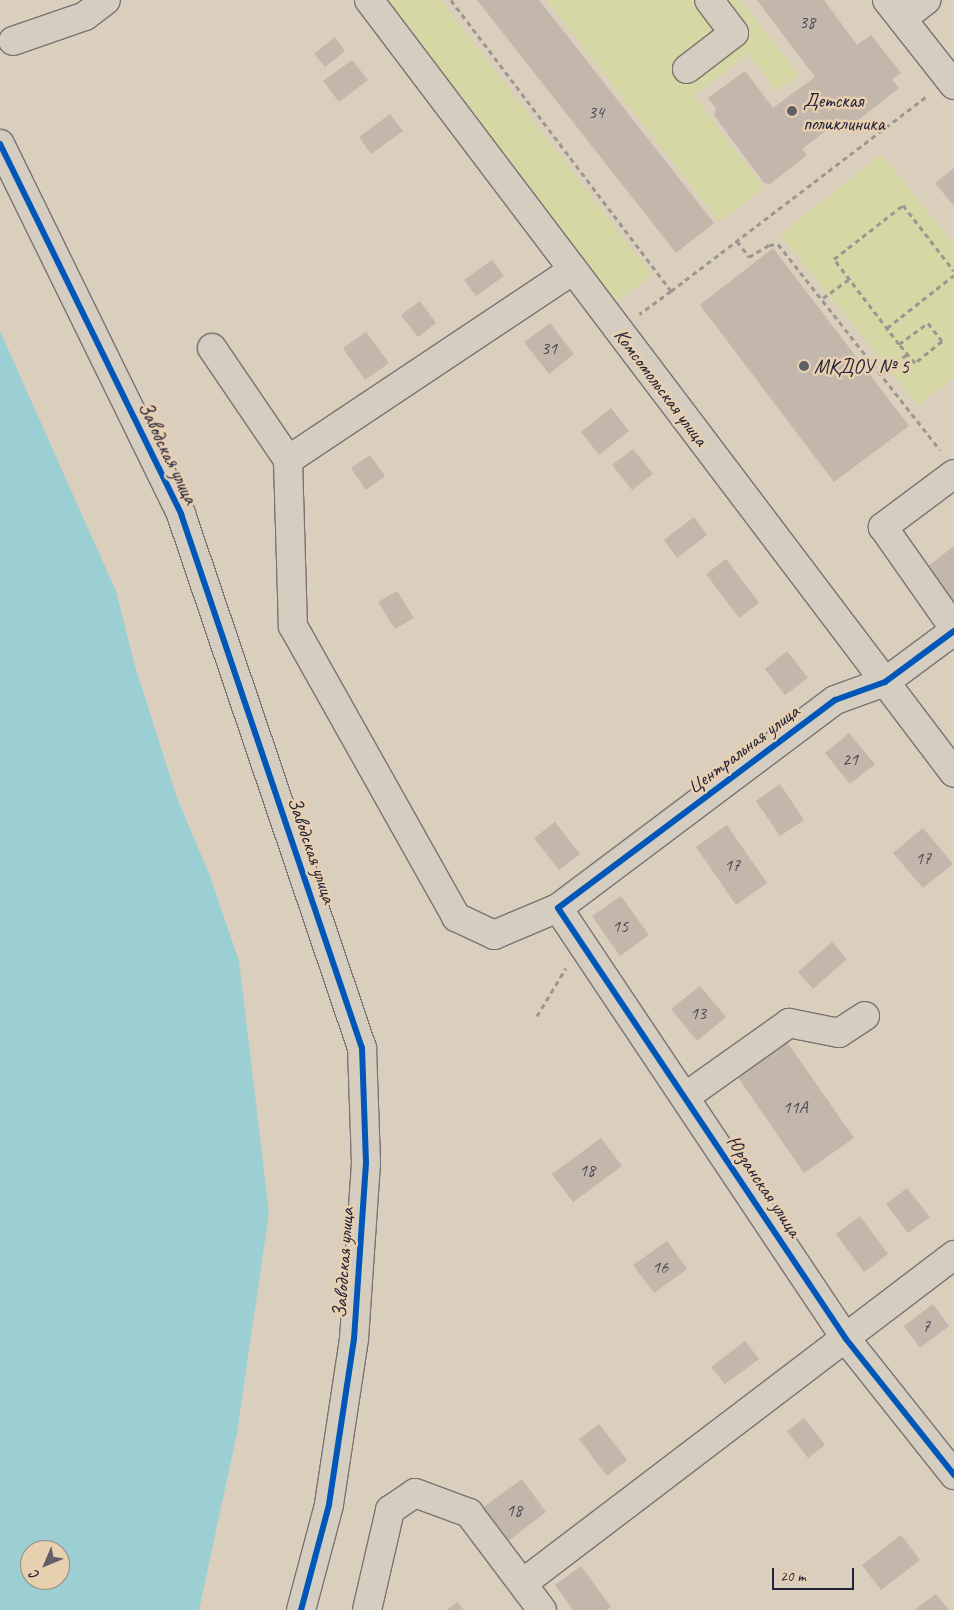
<!DOCTYPE html>
<meta charset="utf-8">
<style>
body{margin:0}
#map{position:relative;width:954px;height:1610px;overflow:hidden;background:#dacebd;font-family:Caveat,sans-serif}
div>[style]{position:absolute}
.green>*{inset:0;background:#d5d7a5}
.water>*{inset:0;background:#9ccfd4}
.building>*{inset:0;background:#c3b6aa}
.path>*{height:3px;margin-top:-1.5px;transform-origin:0;background:repeating-linear-gradient(90deg,#9c9690 0 5px,transparent 0 9px)}
.roads{filter:drop-shadow(1px 0 #797471) drop-shadow(-1px 0 #797471) drop-shadow(0 1px #797471) drop-shadow(0 -1px #797471)}
.minor>*{height:28px;margin:-14px;padding:0 14px;transform-origin:14px;border-radius:14px;background:#d6cdc1}
.major>*{height:28px;margin:-14px;padding:0 14px;transform-origin:14px;border-radius:14px;background:#d6cdc1}
.cycleway>*{height:6px;margin:-3px;padding:0 3px;transform-origin:3px;border-radius:3px;background:#0057b8}
.dots>*{width:14px;height:14px;translate:-50% -50%;box-sizing:border-box;border:2px solid #e7d0b0;border-radius:50%}
span{translate:-50% -50%;white-space:nowrap;text-align:center;line-height:1.15;-webkit-text-stroke:5px #e7d0b0;paint-order:stroke}
.number-label{font-size:18px;color:#4c4858}
.number-label span{-webkit-text-stroke-width:0}
.poi-label{font-size:20px;color:#22223b}
.left{translate:0 -50%;text-align:left}
.street-label{font-size:20px;color:#22223b}
.north{position:absolute;left:20px;top:1540px;width:50px;height:50px;box-sizing:border-box;background:#e7d0b0;border:1px solid #988a81;border-radius:50%;rotate:225deg;font-size:14px;font-weight:700;line-height:20px;text-align:center;color:#22223b}
.north::after{content:'';display:block;margin:auto;width:18px;height:22px;background:#625e68;clip-path:polygon(50% 0,100% 100%,50% 72%,0 100%)}
.scale{position:absolute;left:772px;top:1568px;width:82px;height:22px;box-sizing:border-box;border:2px solid #22223b;border-top:0;padding-left:6px;font-size:15px;line-height:18px;white-space:nowrap;color:#22223b;-webkit-text-stroke:4px #e7d0b0;paint-order:stroke}
</style>
<div id="map">
<div class="green">
<div style="clip-path:polygon(384px 0,441px 0,652px 275px,616px 302px)"></div>
<div style="clip-path:polygon(546px 0,741px 0,799px 75px,777px 92px,748px 54px,694px 96px,764px 187px,719px 222px)"></div>
<div style="clip-path:polygon(881px 154px,954px 244px,954px 377px,918px 406px,780px 235px)"></div>
</div>
<div class="water">
<div style="clip-path:polygon(evenodd,0 331px,116px 591px,135px 666px,177px 798px,210px 876px,239px 961px,269px 1213px,237px 1433px,199px 1610px,0 1610px,0 331px,30px 1550px,60px 1550px,60px 1580px,30px 1580px,30px 1550px)"></div>
</div>
<div class="building">
<div style="clip-path:polygon(477px 0,539px 0,714px 223px,676px 253px)"></div>
<div style="clip-path:polygon(757px 0,824px 0,857px 45px,871px 35px,901px 73px,892px 80px,899px 88px,847px 129px,840px 120px,802px 149px,807px 155px,770px 184px,764px 183px,714px 115px,716px 108px,708px 98px,745px 71px,773px 108px,815px 77px)"></div>
<div style="clip-path:polygon(335px 37px,345px 51px,325px 67px,314px 54px)"></div>
<div style="clip-path:polygon(352px 60px,368px 80px,339px 102px,323px 81px)"></div>
<div style="clip-path:polygon(390px 114px,403px 131px,371px 154px,359px 137px)"></div>
<div style="clip-path:polygon(954px 168px,954px 206px,935px 183px)"></div>
<div style="clip-path:polygon(773px 248px,909px 426px,834px 482px,700px 305px)"></div>
<div style="clip-path:polygon(492px 260px,504px 276px,476px 296px,464px 280px)"></div>
<div style="clip-path:polygon(420px 301px,436px 323px,418px 337px,401px 315px)"></div>
<div style="clip-path:polygon(550px 323px,574px 354px,549px 374px,524px 342px)"></div>
<div style="clip-path:polygon(366px 332px,389px 363px,365px 380px,343px 348px)"></div>
<div style="clip-path:polygon(611px 408px,629px 431px,599px 455px,581px 432px)"></div>
<div style="clip-path:polygon(633px 449px,653px 474px,632px 490px,612px 465px)"></div>
<div style="clip-path:polygon(370px 455px,385px 476px,366px 490px,351px 468px)"></div>
<div style="clip-path:polygon(694px 517px,707px 535px,677px 558px,664px 540px)"></div>
<div style="clip-path:polygon(954px 546px,954px 601px,928px 566px)"></div>
<div style="clip-path:polygon(726px 559px,759px 603px,739px 618px,706px 574px)"></div>
<div style="clip-path:polygon(397px 591px,414px 618px,395px 629px,378px 602px)"></div>
<div style="clip-path:polygon(787px 651px,808px 678px,785px 695px,765px 669px)"></div>
<div style="clip-path:polygon(849px 733px,875px 764px,850px 784px,825px 753px)"></div>
<div style="clip-path:polygon(780px 784px,804px 820px,780px 836px,756px 801px)"></div>
<div style="clip-path:polygon(555px 822px,580px 854px,559px 870px,534px 838px)"></div>
<div style="clip-path:polygon(727px 825px,767px 883px,736px 905px,696px 847px)"></div>
<div style="clip-path:polygon(923px 828px,953px 864px,923px 888px,893px 853px)"></div>
<div style="clip-path:polygon(621px 896px,649px 935px,620px 956px,592px 916px)"></div>
<div style="clip-path:polygon(832px 942px,847px 959px,813px 989px,798px 972px)"></div>
<div style="clip-path:polygon(700px 986px,726px 1017px,697px 1041px,671px 1009px)"></div>
<div style="clip-path:polygon(787px 1042px,854px 1138px,804px 1173px,737px 1076px)"></div>
<div style="clip-path:polygon(601px 1138px,622px 1166px,573px 1202px,552px 1174px)"></div>
<div style="clip-path:polygon(907px 1188px,930px 1217px,908px 1233px,886px 1204px)"></div>
<div style="clip-path:polygon(860px 1216px,888px 1254px,864px 1272px,836px 1234px)"></div>
<div style="clip-path:polygon(667px 1241px,687px 1269px,654px 1293px,633px 1265px)"></div>
<div style="clip-path:polygon(933px 1304px,949px 1326px,920px 1348px,904px 1326px)"></div>
<div style="clip-path:polygon(745px 1341px,759px 1359px,725px 1384px,711px 1367px)"></div>
<div style="clip-path:polygon(804px 1418px,825px 1445px,808px 1458px,787px 1431px)"></div>
<div style="clip-path:polygon(599px 1424px,627px 1460px,607px 1476px,579px 1439px)"></div>
<div style="clip-path:polygon(522px 1479px,546px 1512px,507px 1542px,482px 1508px)"></div>
<div style="clip-path:polygon(901px 1535px,920px 1560px,881px 1590px,862px 1565px)"></div>
<div style="clip-path:polygon(581px 1566px,611px 1607px,607px 1610px,573px 1610px,555px 1585px)"></div>
<div style="clip-path:polygon(936px 1594px,949px 1610px,914px 1610px)"></div>
<div style="clip-path:polygon(457px 1602px,464px 1610px,447px 1610px)"></div>
</div>
<div class="path">
<div style="left:451px;top:0;width:365px;rotate:52.9deg"></div>
<div style="left:671px;top:291px;width:39px;rotate:144deg"></div>
<div style="left:737px;top:241px;width:20px;rotate:53deg"></div>
<div style="left:749px;top:257px;width:23px;rotate:-31deg"></div>
<div style="left:769px;top:245px;width:9px;rotate:-6deg"></div>
<div style="left:778px;top:244px;width:262px;rotate:51.8deg"></div>
<div style="left:671px;top:291px;width:322px;rotate:-37.3deg"></div>
<div style="left:823px;top:298px;width:32px;rotate:-36deg"></div>
<div style="left:887px;top:328px;width:85px;rotate:-38.3deg"></div>
<div style="left:899px;top:344px;width:36px;rotate:-36deg"></div>
<div style="left:928px;top:323px;width:23px;rotate:52deg"></div>
<div style="left:942px;top:341px;width:35px;rotate:141deg"></div>
<div style="left:915px;top:363px;width:25px;rotate:-130deg"></div>
<div style="left:899px;top:344px;width:107px;rotate:-127.4deg"></div>
<div style="left:834px;top:259px;width:88px;rotate:-38deg"></div>
<div style="left:903px;top:205px;width:83px;rotate:52.3deg"></div>
<div style="left:881px;top:374px;width:34px;rotate:-37deg"></div>
<div style="left:537px;top:1016px;width:56px;rotate:-58.9deg"></div>
</div>
<div class="roads">
<div class="minor">
<div style="left:887px;top:0;width:108px;rotate:51.8deg"></div>
<div style="left:902px;top:19px;width:31px;rotate:-38deg"></div>
<div style="left:13px;top:41px;width:76px;rotate:-19.1deg"></div>
<div style="left:85px;top:16px;width:26px;rotate:-37deg"></div>
<div style="left:687px;top:69px;width:59px;rotate:-37.5deg"></div>
<div style="left:734px;top:33px;width:41px;rotate:-127.1deg"></div>
<div style="left:0;top:144px;width:412px;rotate:63.9deg"></div>
<div style="left:181px;top:514px;width:564px;rotate:71.28deg"></div>
<div style="left:362px;top:1048px;width:115px;rotate:88deg"></div>
<div style="left:366px;top:1163px;width:176px;rotate:93.9deg"></div>
<div style="left:354px;top:1339px;width:168px;rotate:98.6deg"></div>
<div style="left:329px;top:1505px;width:109px;rotate:104.9deg"></div>
<div style="left:573px;top:270px;width:343px;rotate:146.3deg"></div>
<div style="left:288px;top:460px;width:166px;rotate:88.3deg"></div>
<div style="left:293px;top:626px;width:334px;rotate:60.7deg"></div>
<div style="left:456px;top:917px;width:42px;rotate:25.3deg"></div>
<div style="left:494px;top:935px;width:69px;rotate:-22.9deg"></div>
<div style="left:558px;top:908px;width:346px;rotate:-36.9deg"></div>
<div style="left:835px;top:700px;width:53px;rotate:-19.8deg"></div>
<div style="left:885px;top:682px;width:86px;rotate:-36.5deg"></div>
<div style="left:212px;top:348px;width:135px;rotate:55.8deg"></div>
<div style="left:954px;top:474px;width:89px;rotate:143.3deg"></div>
<div style="left:883px;top:527px;width:123px;rotate:54.9deg"></div>
<div style="left:558px;top:908px;width:518px;rotate:56.25deg"></div>
<div style="left:846px;top:1339px;width:174px;rotate:51.5deg"></div>
<div style="left:685px;top:1097px;width:128px;rotate:-35.4deg"></div>
<div style="left:789px;top:1023px;width:51px;rotate:11.3deg"></div>
<div style="left:839px;top:1033px;width:31px;rotate:-33deg"></div>
<div style="left:523px;top:1583px;width:542px;rotate:-37.27deg"></div>
<div style="left:367px;top:1610px;width:103px;rotate:-77deg"></div>
<div style="left:390px;top:1510px;width:30px;rotate:-34deg"></div>
<div style="left:415px;top:1493px;width:58px;rotate:20.3deg"></div>
<div style="left:469px;top:1513px;width:121px;rotate:53deg"></div>
</div>
<div class="major">
<div style="left:369px;top:0;width:969px;rotate:52.88deg"></div>
</div>
</div>
<div class="cycleway">
<div style="left:0;top:144px;width:412px;rotate:63.9deg"></div>
<div style="left:181px;top:514px;width:564px;rotate:71.28deg"></div>
<div style="left:362px;top:1048px;width:115px;rotate:88deg"></div>
<div style="left:366px;top:1163px;width:176px;rotate:93.9deg"></div>
<div style="left:354px;top:1339px;width:168px;rotate:98.6deg"></div>
<div style="left:329px;top:1505px;width:109px;rotate:104.9deg"></div>
<div style="left:954px;top:631px;width:86px;rotate:143.5deg"></div>
<div style="left:885px;top:682px;width:53px;rotate:160.2deg"></div>
<div style="left:835px;top:700px;width:346px;rotate:143.1deg"></div>
<div style="left:558px;top:908px;width:518px;rotate:56.25deg"></div>
<div style="left:846px;top:1339px;width:174px;rotate:51.5deg"></div>
</div>
<div class="dots">
<div style="left:792px;top:111px;background:#625e68"></div>
<div style="left:804px;top:366px;background:#625e68"></div>
</div>
<div class="number-label">
<span style="left:807px;top:22px">38</span>
<span style="left:596px;top:112px">34</span>
<span style="left:549px;top:348px">31</span>
<span style="left:850px;top:759px">21</span>
<span style="left:923px;top:858px">17</span>
<span style="left:732px;top:865px">17</span>
<span style="left:620px;top:926px">15</span>
<span style="left:698px;top:1013px">13</span>
<span style="left:795px;top:1107px">11А</span>
<span style="left:587px;top:1170px">18</span>
<span style="left:660px;top:1267px">16</span>
<span style="left:926px;top:1326px">7</span>
<span style="left:514px;top:1510px">18</span>
</div>
<div class="poi-label">
<span class="left" style="left:803px;top:112px">Детская<br>поликлиника</span>
<span class="left" style="left:814px;top:366px">МКДОУ № 5</span>
</div>
<div class="street-label">
<span style="left:661px;top:387px;rotate:53deg">Комсомольская улица</span>
<span style="left:168px;top:453px;rotate:64deg">Заводская улица</span>
<span style="left:743px;top:749px;rotate:-37deg">Центральная улица</span>
<span style="left:312px;top:850px;rotate:71deg">Заводская улица</span>
<span style="left:764px;top:1186px;rotate:56deg">Юрзанская улица</span>
<span style="left:343px;top:1263px;rotate:-86deg">Заводская улица</span>
</div>
<div class="north">С</div>
<div class="scale">20 m</div>
</div>
